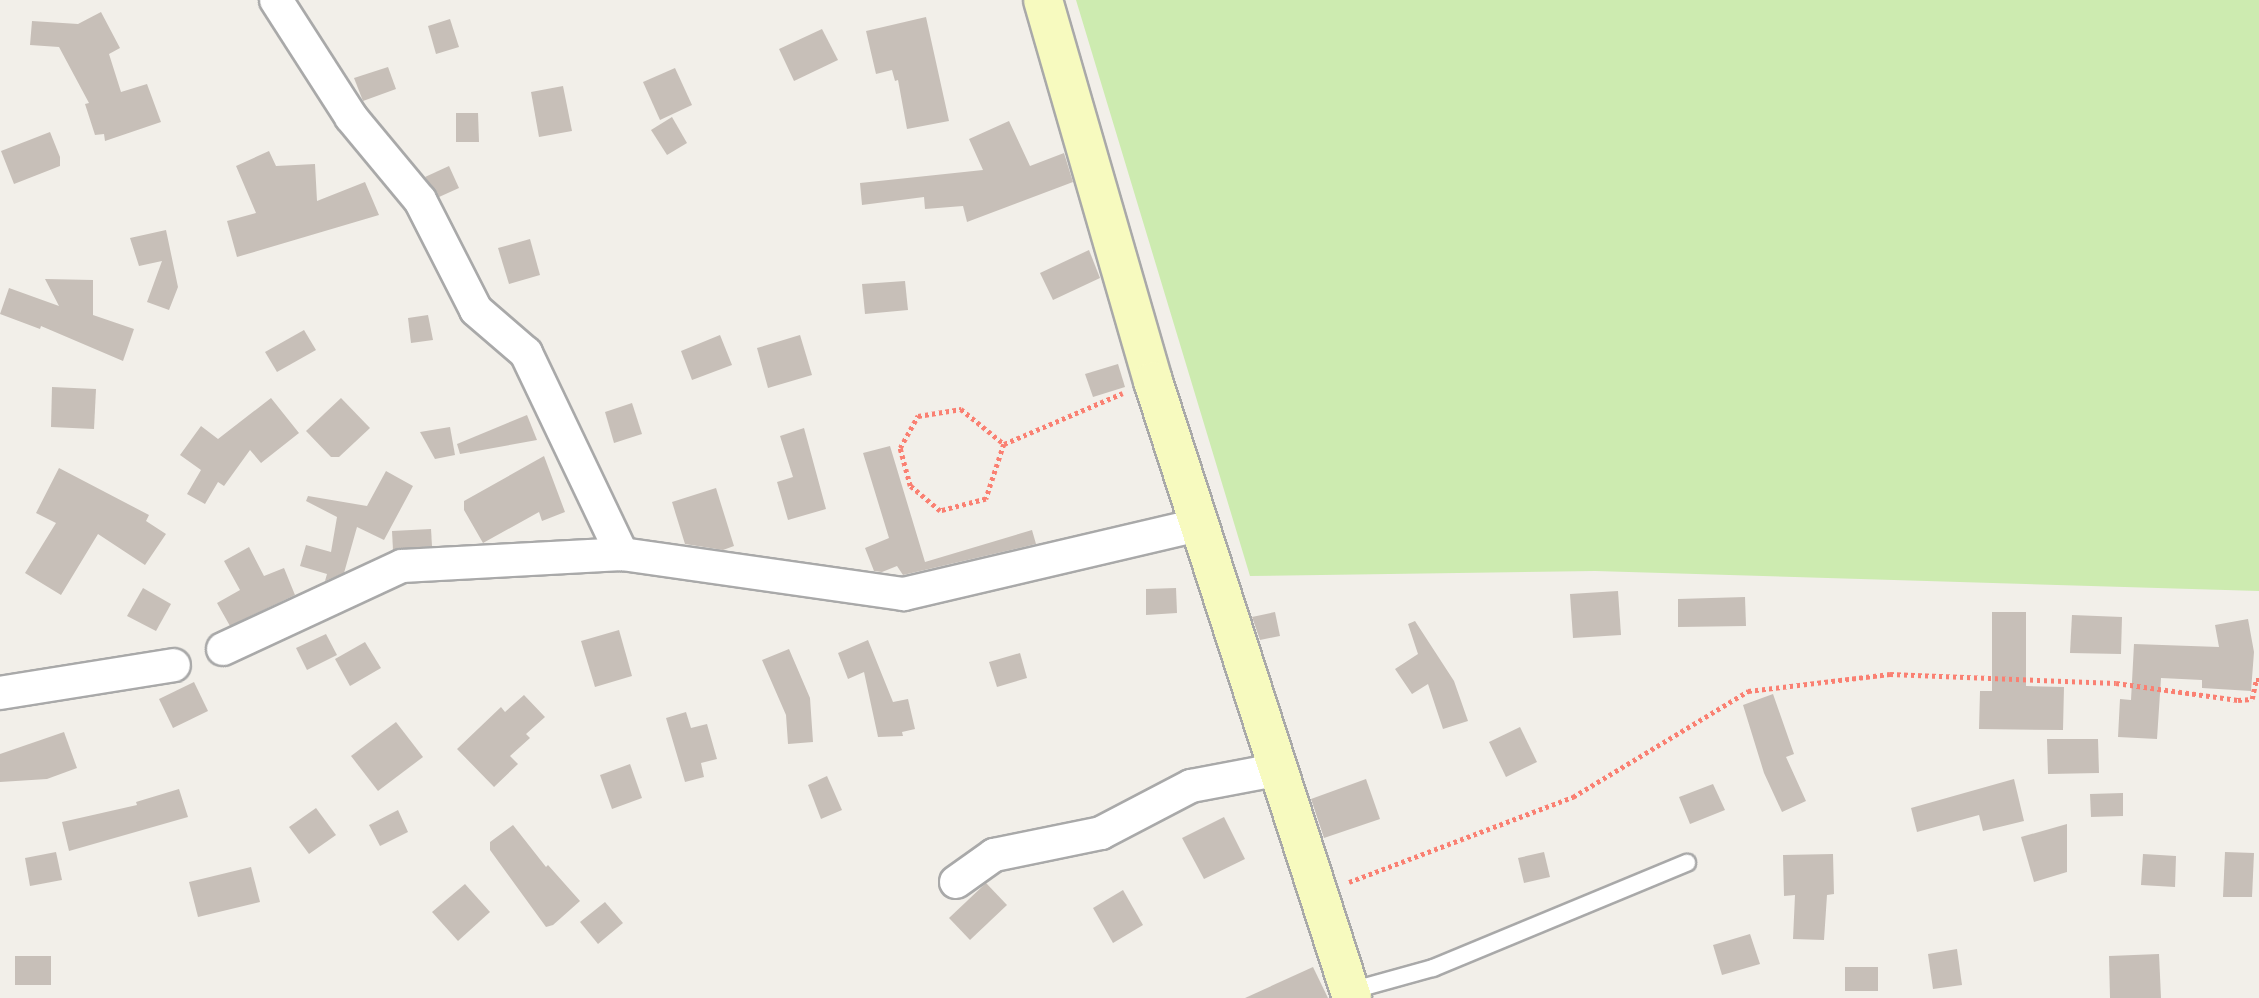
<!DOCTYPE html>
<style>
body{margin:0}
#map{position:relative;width:2259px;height:998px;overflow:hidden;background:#f2efe9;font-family:Montserrat,sans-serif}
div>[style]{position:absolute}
.grass>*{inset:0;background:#cdebb0}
.building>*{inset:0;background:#c7bfb8}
.path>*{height:4.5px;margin-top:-2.25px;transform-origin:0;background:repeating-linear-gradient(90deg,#fa8072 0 3.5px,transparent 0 7px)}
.roads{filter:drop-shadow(2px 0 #a9a9a9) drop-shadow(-2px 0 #a9a9a9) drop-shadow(0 2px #a9a9a9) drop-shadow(0 -2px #a9a9a9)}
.lane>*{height:16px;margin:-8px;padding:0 8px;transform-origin:8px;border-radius:8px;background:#fff}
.street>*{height:32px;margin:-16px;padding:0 16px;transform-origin:16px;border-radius:16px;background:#fff}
.secondary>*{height:38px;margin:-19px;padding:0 19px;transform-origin:19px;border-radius:19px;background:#f7fabf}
span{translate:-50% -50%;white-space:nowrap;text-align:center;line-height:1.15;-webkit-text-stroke:5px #fff;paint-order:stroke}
</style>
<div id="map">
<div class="grass">
<div style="clip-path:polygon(1076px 0,2259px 0,2259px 591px,1595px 571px,1250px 576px)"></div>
</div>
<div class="building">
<div style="clip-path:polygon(101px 12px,120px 48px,109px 54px,121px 92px,147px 84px,161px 122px,105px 141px,104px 134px,95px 135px,85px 104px,89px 103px,59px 47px,30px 45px,32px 21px,78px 24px)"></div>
<div style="clip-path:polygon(926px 17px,949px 121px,907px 129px,898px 80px,895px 81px,892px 70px,876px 74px,866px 31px)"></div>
<div style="clip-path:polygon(450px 19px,459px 47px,436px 54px,428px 26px)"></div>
<div style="clip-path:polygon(822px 29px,838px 60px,794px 81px,779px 49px)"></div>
<div style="clip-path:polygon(388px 67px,396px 89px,363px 101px,354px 78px)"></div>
<div style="clip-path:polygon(675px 68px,692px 105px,660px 120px,643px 82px)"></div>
<div style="clip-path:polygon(563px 86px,572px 131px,539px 137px,531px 92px)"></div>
<div style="clip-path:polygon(456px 113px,478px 113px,479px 142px,456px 142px)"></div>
<div style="clip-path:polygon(672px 117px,687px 143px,667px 155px,651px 130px)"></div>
<div style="clip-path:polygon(1009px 121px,1030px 166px,1064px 153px,1073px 182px,967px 222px,963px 206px,925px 209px,924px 197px,862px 205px,860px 183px,983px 170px,969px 139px)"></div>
<div style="clip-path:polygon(50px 132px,60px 157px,60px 166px,14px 184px,1px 151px)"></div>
<div style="clip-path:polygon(269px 151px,276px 166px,315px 164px,317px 201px,365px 182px,379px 215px,237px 257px,227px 221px,256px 213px,236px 166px)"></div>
<div style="clip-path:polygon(449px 166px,459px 188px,439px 197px,425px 177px)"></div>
<div style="clip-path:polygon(166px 230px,178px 287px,169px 310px,147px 302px,162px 261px,139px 266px,130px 238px)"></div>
<div style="clip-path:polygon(530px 239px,540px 275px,509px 284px,498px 248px)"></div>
<div style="clip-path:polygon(1089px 250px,1100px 278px,1053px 300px,1040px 273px)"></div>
<div style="clip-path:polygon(45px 279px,93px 280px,93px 315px,134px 329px,123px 361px,41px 326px,40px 329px,0 314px,9px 288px,59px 306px)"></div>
<div style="clip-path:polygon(905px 281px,908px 310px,865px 314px,862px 284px)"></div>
<div style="clip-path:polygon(428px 315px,433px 340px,411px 343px,408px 318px)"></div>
<div style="clip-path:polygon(304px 330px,316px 350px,277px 372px,265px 352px)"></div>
<div style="clip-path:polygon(720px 335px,732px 365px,692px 380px,681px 351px)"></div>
<div style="clip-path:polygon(800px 335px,812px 375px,768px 388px,757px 348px)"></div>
<div style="clip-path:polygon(1118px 364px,1125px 387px,1093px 397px,1085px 374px)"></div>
<div style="clip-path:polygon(52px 387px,96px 389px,94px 429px,51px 427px)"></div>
<div style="clip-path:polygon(271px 398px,299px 433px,261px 463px,250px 450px,224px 486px,218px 482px,205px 504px,187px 494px,201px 470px,180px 455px,201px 426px,218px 439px)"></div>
<div style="clip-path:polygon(341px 398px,370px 428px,339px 457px,331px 457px,306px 431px)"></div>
<div style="clip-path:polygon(632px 403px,642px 434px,614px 443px,605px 412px)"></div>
<div style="clip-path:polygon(527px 415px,537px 440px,460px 454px,457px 444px)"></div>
<div style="clip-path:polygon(450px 427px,455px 455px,435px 459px,420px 432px)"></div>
<div style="clip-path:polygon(804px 428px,826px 509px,788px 520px,777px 482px,793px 477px,780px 436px)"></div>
<div style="clip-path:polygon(890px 446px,925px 562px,1032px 530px,1036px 544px,903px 575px,897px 566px,882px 572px,874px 571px,865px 548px,889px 538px,863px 453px)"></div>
<div style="clip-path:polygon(544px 456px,565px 512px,542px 521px,539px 512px,483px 543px,464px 510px,464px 501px)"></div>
<div style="clip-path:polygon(59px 468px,149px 515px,146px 521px,166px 534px,145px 565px,98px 534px,61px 595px,25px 573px,56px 523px,36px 513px)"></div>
<div style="clip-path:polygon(386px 471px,413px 486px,384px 540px,357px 527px,344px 573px,325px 581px,327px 574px,300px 566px,306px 545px,331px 552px,337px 517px,306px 501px,308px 496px,367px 506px)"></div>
<div style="clip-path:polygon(716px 488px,734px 546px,723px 550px,685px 544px,672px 502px)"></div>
<div style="clip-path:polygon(431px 529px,432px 546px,393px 550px,392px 531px)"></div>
<div style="clip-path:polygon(249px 547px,264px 576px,284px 568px,295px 595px,230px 626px,217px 603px,240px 590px,224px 561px)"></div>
<div style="clip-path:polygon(143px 588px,171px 604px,156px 631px,127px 616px)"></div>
<div style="clip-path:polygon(1176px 588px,1177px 613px,1146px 615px,1146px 589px)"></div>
<div style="clip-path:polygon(1618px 591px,1621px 635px,1573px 638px,1570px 594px)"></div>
<div style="clip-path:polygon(1745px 597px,1746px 626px,1678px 627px,1678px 599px)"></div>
<div style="clip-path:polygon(1275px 612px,1280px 636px,1260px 640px,1252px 617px)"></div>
<div style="clip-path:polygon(1992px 612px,2026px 612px,2026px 686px,2064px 687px,2063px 730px,1979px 729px,1980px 691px,1992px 691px)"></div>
<div style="clip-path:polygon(2072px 615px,2122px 617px,2121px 654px,2070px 653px)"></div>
<div style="clip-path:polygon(2248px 619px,2254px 652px,2251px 691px,2202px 688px,2202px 680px,2161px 678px,2157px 739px,2118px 737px,2120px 699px,2131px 700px,2134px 644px,2219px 647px,2215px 625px)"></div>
<div style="clip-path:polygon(1415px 621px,1454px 681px,1468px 721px,1443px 729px,1428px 684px,1412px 694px,1395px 669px,1418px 654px,1408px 624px)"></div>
<div style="clip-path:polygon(619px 630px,632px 676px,595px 687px,581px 641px)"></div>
<div style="clip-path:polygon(326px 634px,337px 655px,307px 670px,296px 648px)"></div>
<div style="clip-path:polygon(868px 640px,893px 702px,908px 699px,915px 729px,902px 732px,903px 736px,878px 737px,864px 672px,848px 679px,838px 653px)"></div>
<div style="clip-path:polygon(365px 642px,381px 668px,350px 686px,335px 659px)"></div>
<div style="clip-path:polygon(789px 649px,810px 698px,813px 742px,788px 744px,786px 715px,762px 660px)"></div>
<div style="clip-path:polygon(1020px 653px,1027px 678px,997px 687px,989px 662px)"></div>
<div style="clip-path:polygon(194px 682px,208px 711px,173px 728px,159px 699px)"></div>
<div style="clip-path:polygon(1773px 694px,1794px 754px,1786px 757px,1806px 801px,1782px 812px,1764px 773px,1743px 705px)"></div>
<div style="clip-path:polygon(524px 695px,545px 717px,526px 734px,530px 738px,510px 756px,518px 764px,494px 787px,457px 749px,501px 707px,505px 712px)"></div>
<div style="clip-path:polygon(686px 712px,691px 728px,707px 724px,717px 759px,701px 763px,704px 777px,685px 782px,666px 718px)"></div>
<div style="clip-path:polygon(396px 722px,423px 757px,378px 791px,351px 756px)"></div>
<div style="clip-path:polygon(1520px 727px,1537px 762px,1506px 777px,1489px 742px)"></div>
<div style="clip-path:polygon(64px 732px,77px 768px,47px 779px,0 782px,0 754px)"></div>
<div style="clip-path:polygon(2047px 739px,2098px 739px,2099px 773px,2048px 774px)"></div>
<div style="clip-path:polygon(630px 764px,642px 798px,612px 809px,600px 775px)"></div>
<div style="clip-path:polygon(827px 776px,842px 810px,821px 819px,808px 785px)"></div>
<div style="clip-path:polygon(1366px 779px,1380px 819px,1324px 838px,1311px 799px)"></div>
<div style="clip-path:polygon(2014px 779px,2024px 821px,1983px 831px,1979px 815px,1917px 832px,1911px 808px)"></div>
<div style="clip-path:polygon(1713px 784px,1725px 810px,1690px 824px,1679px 797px)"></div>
<div style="clip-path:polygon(179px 789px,188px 817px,69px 851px,62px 822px,137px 805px,136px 802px)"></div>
<div style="clip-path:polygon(2123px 793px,2123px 816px,2091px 817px,2090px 794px)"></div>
<div style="clip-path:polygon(316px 808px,336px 835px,309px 854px,289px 827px)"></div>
<div style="clip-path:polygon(398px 810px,408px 832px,380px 846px,369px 825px)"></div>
<div style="clip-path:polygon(1224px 817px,1245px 859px,1204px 879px,1182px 838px)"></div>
<div style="clip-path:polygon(2067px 824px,2067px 872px,2034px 882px,2021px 837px)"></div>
<div style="clip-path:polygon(513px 825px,546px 867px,548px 865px,580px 901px,553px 925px,546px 927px,490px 850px,490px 842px)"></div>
<div style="clip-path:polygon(56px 852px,62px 880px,30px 886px,25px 858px)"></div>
<div style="clip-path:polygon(1544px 852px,1550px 877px,1524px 883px,1518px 858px)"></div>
<div style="clip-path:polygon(2225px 852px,2254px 853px,2252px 897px,2223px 897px)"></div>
<div style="clip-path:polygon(1833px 854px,1834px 894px,1827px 895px,1824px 940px,1793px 939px,1795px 895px,1784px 896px,1783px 855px)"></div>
<div style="clip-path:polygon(2143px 854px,2176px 856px,2175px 887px,2141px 885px)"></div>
<div style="clip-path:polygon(251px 867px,260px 902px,198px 917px,189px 882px)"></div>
<div style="clip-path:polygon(986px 883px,1007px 905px,970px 940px,949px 918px)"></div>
<div style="clip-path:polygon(465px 884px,490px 912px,458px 941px,432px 912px)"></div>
<div style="clip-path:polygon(1123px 890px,1143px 925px,1113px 943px,1093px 908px)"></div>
<div style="clip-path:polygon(605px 902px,623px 923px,598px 944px,580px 922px)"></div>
<div style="clip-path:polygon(1750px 934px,1760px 964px,1722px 975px,1713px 945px)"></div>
<div style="clip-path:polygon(1957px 949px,1962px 985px,1933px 989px,1928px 954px)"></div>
<div style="clip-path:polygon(2159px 954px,2161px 998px,2110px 998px,2109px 956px)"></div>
<div style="clip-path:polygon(15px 956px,51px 956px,51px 985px,15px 985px)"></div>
<div style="clip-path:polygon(1313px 967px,1328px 998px,1245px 998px)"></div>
<div style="clip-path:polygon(1845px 967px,1878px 967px,1878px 991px,1845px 991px)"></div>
</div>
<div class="path">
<div style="left:1004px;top:444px;width:58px;rotate:108.1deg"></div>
<div style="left:986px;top:499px;width:48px;rotate:165.4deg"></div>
<div style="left:940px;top:511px;width:39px;rotate:-140deg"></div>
<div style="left:910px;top:486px;width:39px;rotate:-105deg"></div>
<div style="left:900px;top:448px;width:37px;rotate:-61deg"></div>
<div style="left:918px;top:416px;width:44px;rotate:-9.2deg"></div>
<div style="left:961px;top:409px;width:55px;rotate:39.1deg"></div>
<div style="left:1004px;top:444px;width:129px;rotate:-23.2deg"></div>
<div style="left:1349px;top:882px;width:240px;rotate:-20.8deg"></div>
<div style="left:1573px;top:797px;width:205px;rotate:-31.2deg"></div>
<div style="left:1748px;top:691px;width:143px;rotate:-6.8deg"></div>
<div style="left:1890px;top:674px;width:226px;rotate:2.3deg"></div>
<div style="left:2116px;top:683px;width:123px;rotate:7.9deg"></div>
<div style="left:2238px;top:700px;width:14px;rotate:-4deg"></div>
<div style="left:2252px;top:699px;width:19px;rotate:-78deg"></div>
<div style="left:2256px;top:680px;width:3px"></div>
</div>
<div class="roads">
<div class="lane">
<div style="left:1350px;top:991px;width:86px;rotate:-15.5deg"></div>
<div style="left:1433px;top:968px;width:275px;rotate:-22.5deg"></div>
</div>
<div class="street">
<div style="left:276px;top:0;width:139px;rotate:57.3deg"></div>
<div style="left:351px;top:117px;width:108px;rotate:50.3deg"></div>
<div style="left:420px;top:200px;width:123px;rotate:63deg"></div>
<div style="left:476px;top:310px;width:66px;rotate:40.7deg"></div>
<div style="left:526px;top:353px;width:223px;rotate:64.5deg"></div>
<div style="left:223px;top:649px;width:197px;rotate:-24.9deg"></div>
<div style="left:402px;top:566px;width:220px;rotate:-3.1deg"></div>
<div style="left:622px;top:554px;width:285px;rotate:8.1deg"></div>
<div style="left:904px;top:594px;width:303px;rotate:-13.2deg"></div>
<div style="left:0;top:693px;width:176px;rotate:-9.1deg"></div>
<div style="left:956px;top:882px;width:47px;rotate:-35.4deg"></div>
<div style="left:994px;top:855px;width:109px;rotate:-11.6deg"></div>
<div style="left:1101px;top:833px;width:102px;rotate:-27.6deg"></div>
<div style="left:1191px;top:786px;width:86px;rotate:-10.7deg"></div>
</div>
<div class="secondary">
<div style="left:1043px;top:0;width:397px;rotate:73.9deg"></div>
<div style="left:1153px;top:381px;width:648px;rotate:72.12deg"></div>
</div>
</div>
</div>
